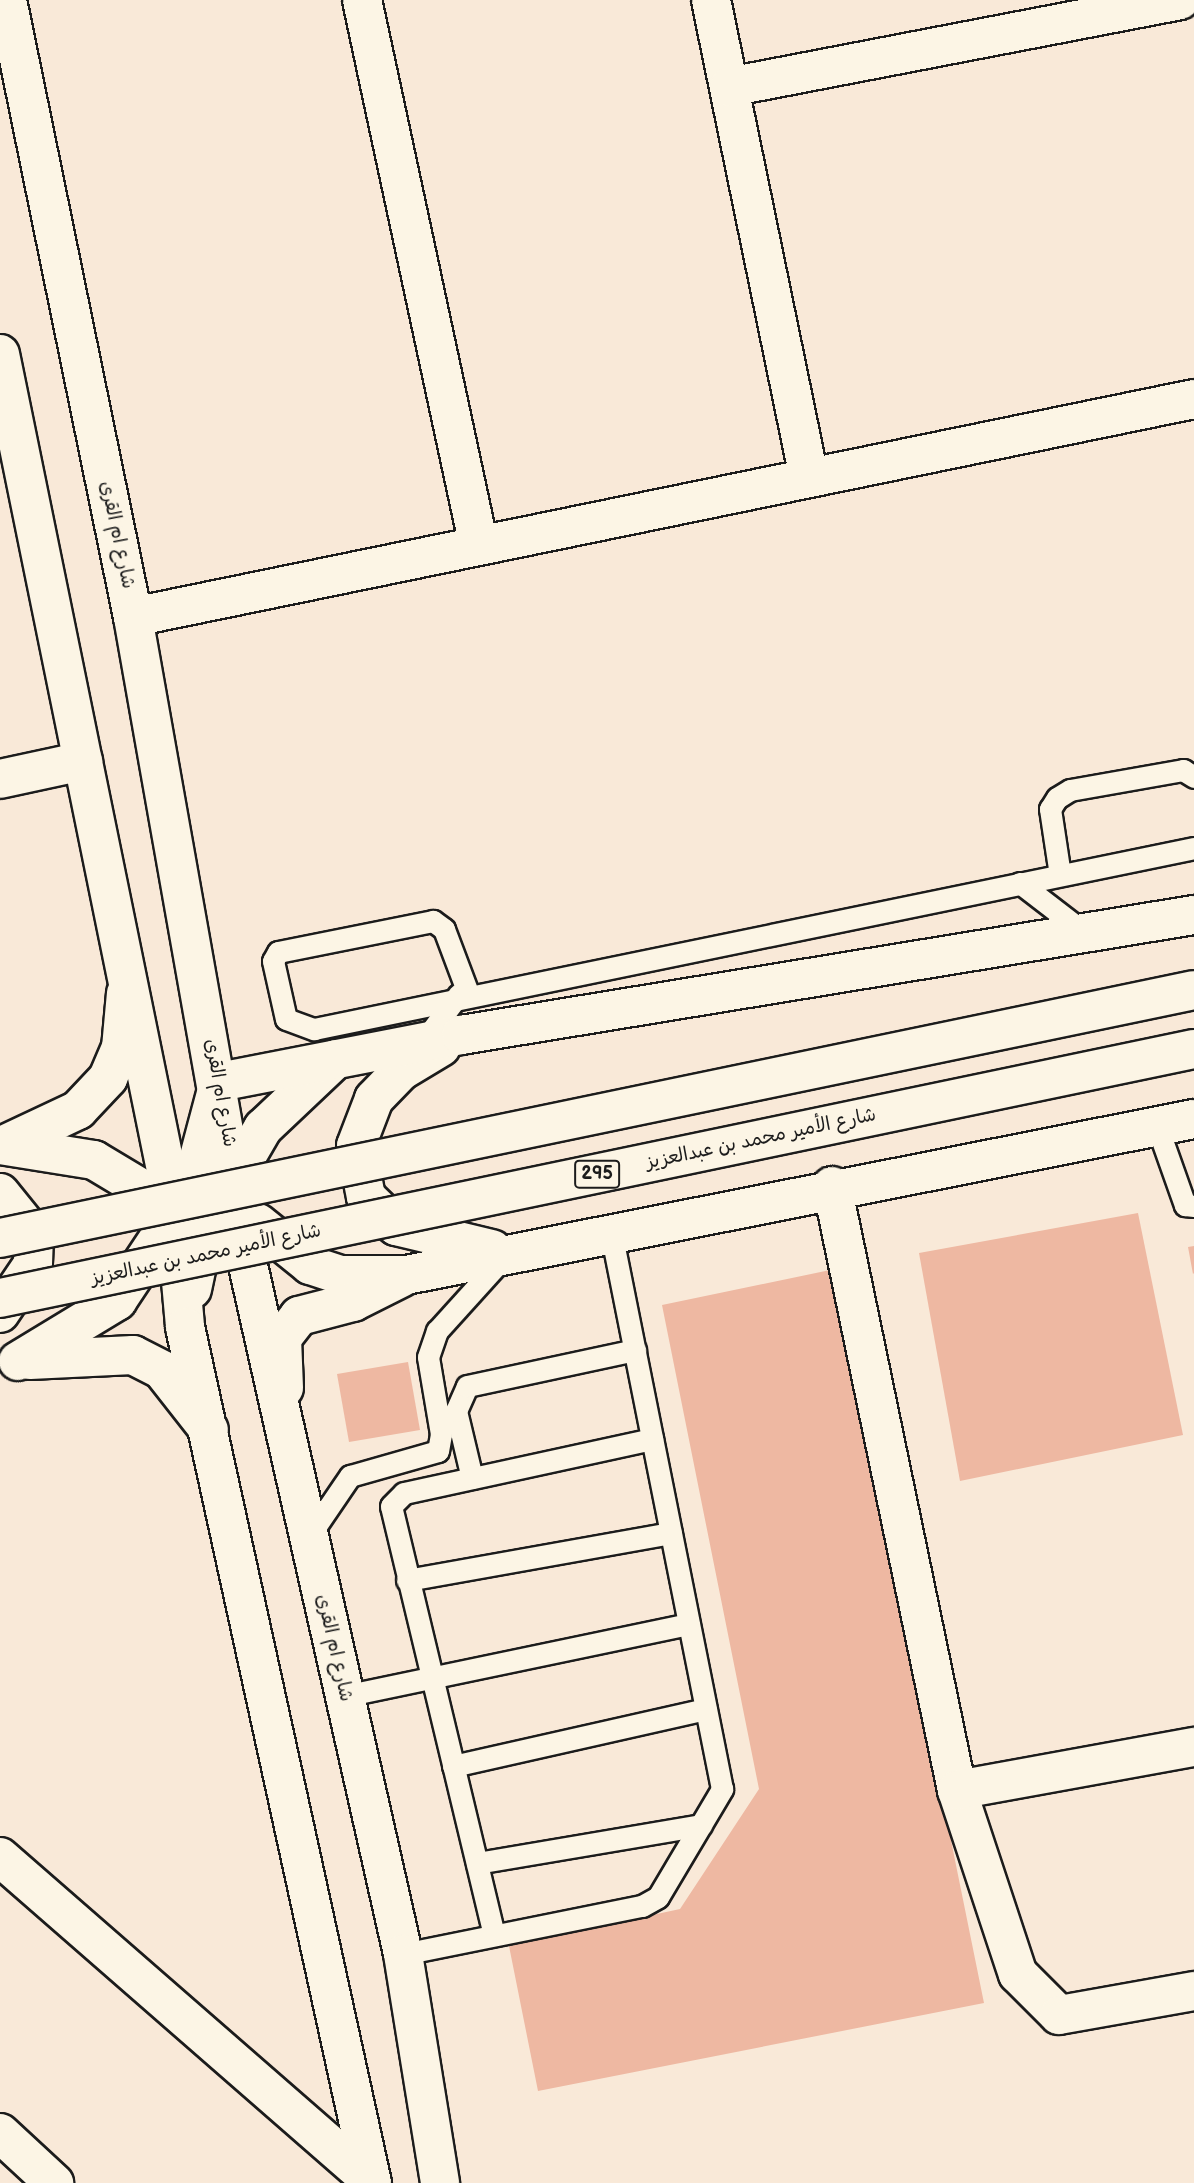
<!DOCTYPE html>
<meta charset="utf-8">
<style>
body{margin:0}
#map{position:relative;width:1194px;height:2183px;overflow:hidden;background:#f9e9d8;font-family:"Balsamiq Sans","Playpen Sans Arabic",sans-serif}
div>[style]{position:absolute}
.building>*{inset:0;background:#eeb8a2}
.roads{filter:drop-shadow(2px 0 #1c1c1c) drop-shadow(-2px 0 #1c1c1c) drop-shadow(0 2px #1c1c1c) drop-shadow(0 -2px #1c1c1c)}
.lane>*{height:21px;margin:-10.5px;padding:0 10.5px;transform-origin:10.5px;border-radius:10.5px;background:#fcf5e5}
.street>*{height:38px;margin:-19px;padding:0 19px;transform-origin:19px;border-radius:19px;background:#fcf5e5}
.secondary>*{height:38px;margin:-19px;padding:0 19px;transform-origin:19px;border-radius:19px;background:#fcf5e5}
.bridges{filter:drop-shadow(2px 0 #1c1c1c) drop-shadow(-2px 0 #1c1c1c) drop-shadow(0 2px #1c1c1c) drop-shadow(0 -2px #1c1c1c)}
.primary-bridge>*{height:38px;margin:-19px;padding:0 19px;transform-origin:19px;border-radius:19px;background:#fcf5e5}
span{translate:-50% -50%;white-space:nowrap;text-align:center;line-height:1.15;-webkit-text-stroke:7px #fcf5e5;paint-order:stroke}
.shield-label span{padding:2px 5px;background:#fcf5e5;border:2px solid;border-radius:5px;-webkit-text-stroke-width:0}
.shield-label{font-size:18px;color:#1c1c1c;font-weight:700}
.street-label{font-size:19px;color:#1c1c1c}
</style>
<div id="map">
<div class="building">
<div style="clip-path:polygon(1138px 1213px,1183px 1435px,960px 1481px,919px 1253px)"></div>
<div style="clip-path:polygon(1194px 1246px,1194px 1273px,1193px 1274px,1188px 1247px)"></div>
<div style="clip-path:polygon(835px 1269px,984px 2003px,538px 2091px,509px 1946px,680px 1909px,759px 1789px,662px 1305px)"></div>
<div style="clip-path:polygon(408px 1362px,420px 1430px,349px 1442px,337px 1374px)"></div>
</div>
<div class="roads">
<div class="lane">
<div style="left:1060px;top:875px;width:67px;rotate:-98.6deg"></div>
<div style="left:1050px;top:809px;width:13px;rotate:-58deg"></div>
<div style="left:1057px;top:798px;width:15px;rotate:-32deg"></div>
<div style="left:1070px;top:790px;width:115px;rotate:-10deg"></div>
<div style="left:1183px;top:770px;width:13px;rotate:32deg"></div>
<div style="left:1020px;top:883px;width:82px;rotate:37.6deg"></div>
<div style="left:468px;top:993px;width:68px;rotate:-110.6deg"></div>
<div style="left:444px;top:929px;width:14px;rotate:-144deg"></div>
<div style="left:433px;top:921px;width:158px;rotate:168.7deg"></div>
<div style="left:278px;top:952px;width:10px;rotate:119deg"></div>
<div style="left:273px;top:961px;width:59px;rotate:77.4deg"></div>
<div style="left:286px;top:1019px;width:30px;rotate:20deg"></div>
<div style="left:314px;top:1029px;width:898px;rotate:-11.62deg"></div>
<div style="left:422px;top:1043px;width:61px;rotate:-52.9deg"></div>
<div style="left:1157px;top:1126px;width:84px;rotate:70.5deg"></div>
<div style="left:1185px;top:1205px;width:9px;rotate:6deg"></div>
<div style="left:472px;top:1478px;width:69px;rotate:-103.4deg"></div>
<div style="left:456px;top:1411px;width:27px;rotate:-66deg"></div>
<div style="left:467px;top:1386px;width:172px;rotate:-12.1deg"></div>
<div style="left:309px;top:1536px;width:73px;rotate:-55.7deg"></div>
<div style="left:350px;top:1476px;width:91px;rotate:-15.9deg"></div>
<div style="left:438px;top:1451px;width:17px;rotate:-80deg"></div>
<div style="left:441px;top:1434px;width:78px;rotate:-99.6deg"></div>
<div style="left:428px;top:1357px;width:28px;rotate:-71deg"></div>
<div style="left:437px;top:1331px;width:98px;rotate:-47.9deg"></div>
<div style="left:407px;top:1580px;width:268px;rotate:-10.1deg"></div>
<div style="left:344px;top:1696px;width:352px;rotate:-11.8deg"></div>
<div style="left:453px;top:1766px;width:259px;rotate:-12.7deg"></div>
<div style="left:477px;top:1863px;width:227px;rotate:-9.6deg"></div>
<div style="left:494px;top:1935px;width:441px;rotate:-103.5deg"></div>
<div style="left:391px;top:1506px;width:18px;rotate:-45deg"></div>
<div style="left:404px;top:1493px;width:254px;rotate:-12.3deg"></div>
<div style="left:403px;top:1954px;width:244px;rotate:-11.4deg"></div>
<div style="left:642px;top:1906px;width:18px;rotate:-29deg"></div>
<div style="left:658px;top:1897px;width:126px;rotate:-59.3deg"></div>
<div style="left:722px;top:1789px;width:568px;rotate:-101.27deg"></div>
</div>
<div class="street">
<div style="left:362px;top:0;width:558px;rotate:77.91deg"></div>
<div style="left:711px;top:0;width:488px;rotate:78.4deg"></div>
<div style="left:729px;top:87px;width:459px;rotate:-10.9deg"></div>
<div style="left:133px;top:617px;width:1083px;rotate:-11.61deg"></div>
<div style="left:0;top:779px;width:85px;rotate:-12.2deg"></div>
<div style="left:441px;top:1047px;width:47px;rotate:149deg"></div>
<div style="left:401px;top:1071px;width:39px;rotate:134deg"></div>
<div style="left:374px;top:1099px;width:50px;rotate:111deg"></div>
<div style="left:356px;top:1146px;width:52px;rotate:78.9deg"></div>
<div style="left:366px;top:1197px;width:42px;rotate:44deg"></div>
<div style="left:396px;top:1226px;width:99px;rotate:13.5deg"></div>
<div style="left:6px;top:1144px;width:80px;rotate:-25.3deg"></div>
<div style="left:78px;top:1110px;width:44px;rotate:-46.8deg"></div>
<div style="left:108px;top:1078px;width:33px;rotate:-67deg"></div>
<div style="left:121px;top:1048px;width:55px;rotate:-84.8deg"></div>
<div style="left:0;top:1145px;width:95px;rotate:9.1deg"></div>
<div style="left:94px;top:1160px;width:70px;rotate:31deg"></div>
<div style="left:154px;top:1196px;width:39px;rotate:42deg"></div>
<div style="left:832px;top:1186px;width:617px;rotate:78.31deg"></div>
<div style="left:957px;top:1790px;width:194px;rotate:71.7deg"></div>
<div style="left:1018px;top:1974px;width:58px;rotate:45deg"></div>
<div style="left:1059px;top:2015px;width:137px;rotate:-10.1deg"></div>
<div style="left:0;top:1193px;width:54px;rotate:51deg"></div>
<div style="left:34px;top:1235px;width:29px;rotate:92deg"></div>
<div style="left:33px;top:1264px;width:59px;rotate:124deg"></div>
<div style="left:258px;top:1223px;width:67px;rotate:38.9deg"></div>
<div style="left:310px;top:1265px;width:33px;rotate:18deg"></div>
<div style="left:341px;top:1275px;width:65px"></div>
<div style="left:406px;top:1275px;width:803px;rotate:-11.2deg"></div>
<div style="left:192px;top:1289px;width:62px;rotate:-78deg"></div>
<div style="left:205px;top:1228px;width:116px;rotate:-59.9deg"></div>
<div style="left:263px;top:1128px;width:100px;rotate:-43.4deg"></div>
<div style="left:30px;top:1360px;width:103px;rotate:-2.8deg"></div>
<div style="left:133px;top:1355px;width:33px;rotate:27deg"></div>
<div style="left:162px;top:1370px;width:76px;rotate:51.9deg"></div>
<div style="left:18px;top:1361px;width:116px;rotate:-31.2deg"></div>
<div style="left:117px;top:1301px;width:132px;rotate:-56.4deg"></div>
<div style="left:190px;top:1191px;width:113px;rotate:-75.1deg"></div>
<div style="left:219px;top:1082px;width:247px;rotate:-11deg"></div>
<div style="left:461px;top:1035px;width:743px;rotate:-9.3deg"></div>
<div style="left:284px;top:1388px;width:50px;rotate:-92.3deg"></div>
<div style="left:282px;top:1338px;width:28px;rotate:-52deg"></div>
<div style="left:299px;top:1316px;width:56px;rotate:-14.5deg"></div>
<div style="left:353px;top:1302px;width:54px;rotate:-26.6deg"></div>
<div style="left:957px;top:1790px;width:241px;rotate:-10.3deg"></div>
<div style="left:0;top:1857px;width:493px;rotate:41.1deg"></div>
<div style="left:0;top:2133px;width:74px;rotate:42.8deg"></div>
</div>
<div class="secondary">
<div style="left:7px;top:0;width:630px;rotate:78.46deg"></div>
<div style="left:133px;top:617px;width:654px;rotate:79.96deg"></div>
<div style="left:247px;top:1261px;width:710px;rotate:77.31deg"></div>
<div style="left:403px;top:1954px;width:232px;rotate:80.8deg"></div>
<div style="left:0;top:354px;width:878px;rotate:78.5deg"></div>
<div style="left:175px;top:1214px;width:113px;rotate:84.9deg"></div>
<div style="left:185px;top:1327px;width:876px;rotate:77.68deg"></div>
</div>
</div>
<div class="bridges">
<div class="primary-bridge">
<div style="left:0;top:1238px;width:1219px;rotate:-11.73deg"></div>
<div style="left:0;top:1298px;width:1220px;rotate:-11.78deg"></div>
</div>
</div>
<div class="shield-label">
<span style="left:597px;top:1174px">295</span>
</div>
<div class="street-label">
<span style="left:117px;top:535px;rotate:78deg">شارع ام القرى</span>
<span style="left:220px;top:1093px;rotate:80deg">شارع ام القرى</span>
<span style="left:761px;top:1139px;rotate:-12deg">شارع الأمير محمد بن عبدالعزيز</span>
<span style="left:206px;top:1255px;rotate:-12deg">شارع الأمير محمد بن عبدالعزيز</span>
<span style="left:334px;top:1648px;rotate:77deg">شارع ام القرى</span>
</div>
</div>
